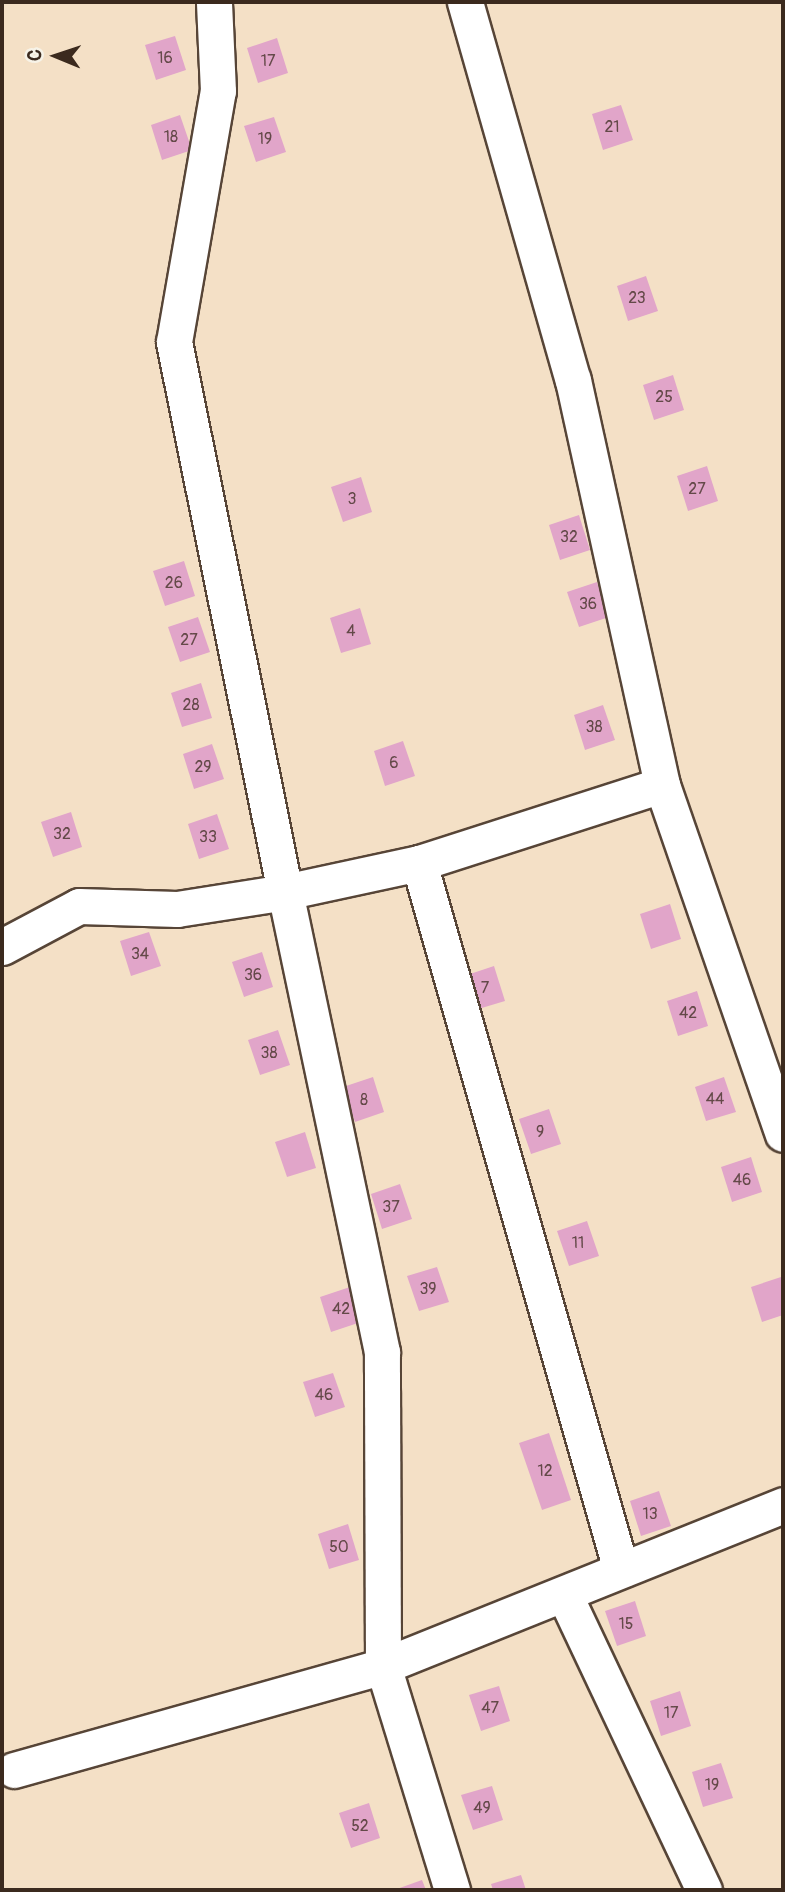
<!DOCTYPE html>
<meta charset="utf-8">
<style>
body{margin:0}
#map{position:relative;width:785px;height:1892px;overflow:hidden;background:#f4e0c6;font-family:Pangolin,sans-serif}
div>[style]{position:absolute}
.building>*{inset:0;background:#e1a5c9}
.roads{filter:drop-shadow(2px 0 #574537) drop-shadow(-2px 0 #574537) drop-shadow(0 2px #574537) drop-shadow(0 -2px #574537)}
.minor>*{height:35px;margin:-17.5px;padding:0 17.5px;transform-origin:17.5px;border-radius:17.5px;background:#fff}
span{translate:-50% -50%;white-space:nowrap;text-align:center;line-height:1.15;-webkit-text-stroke:5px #f7f3e8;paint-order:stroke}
.number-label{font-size:16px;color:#644949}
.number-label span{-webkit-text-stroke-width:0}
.frame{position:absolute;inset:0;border:4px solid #3b2a1e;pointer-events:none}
.north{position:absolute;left:21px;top:21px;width:70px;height:70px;-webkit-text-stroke:5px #f7f3e8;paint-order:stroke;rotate:272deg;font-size:19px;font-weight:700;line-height:28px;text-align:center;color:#3b2a1e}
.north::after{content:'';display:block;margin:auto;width:24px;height:32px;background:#3b2a1e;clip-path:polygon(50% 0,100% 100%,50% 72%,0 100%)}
</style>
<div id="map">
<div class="building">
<div style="clip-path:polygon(175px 36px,186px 70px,156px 80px,145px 45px)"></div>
<div style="clip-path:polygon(277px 38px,288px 73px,258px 83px,247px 48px)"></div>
<div style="clip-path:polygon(621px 105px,633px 140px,603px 150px,592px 114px)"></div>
<div style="clip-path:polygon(180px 115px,192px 150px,162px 160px,151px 125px)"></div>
<div style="clip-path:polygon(274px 117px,286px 152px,256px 162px,244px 126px)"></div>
<div style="clip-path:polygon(646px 276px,658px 311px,628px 321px,617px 286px)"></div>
<div style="clip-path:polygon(673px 375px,684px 410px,654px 420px,643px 385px)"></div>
<div style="clip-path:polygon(707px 466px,718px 501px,688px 511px,677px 476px)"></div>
<div style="clip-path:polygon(361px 477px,372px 512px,343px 522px,331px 487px)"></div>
<div style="clip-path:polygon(579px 515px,590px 550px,560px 560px,549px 525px)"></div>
<div style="clip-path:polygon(184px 561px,195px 596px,165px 606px,153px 571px)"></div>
<div style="clip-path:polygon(597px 582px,609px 617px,579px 627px,567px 592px)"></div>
<div style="clip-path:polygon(360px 608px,371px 644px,341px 653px,330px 618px)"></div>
<div style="clip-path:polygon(198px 617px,210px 652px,180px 662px,168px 627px)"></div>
<div style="clip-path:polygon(201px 683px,212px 718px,182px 727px,171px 693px)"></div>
<div style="clip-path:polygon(603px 705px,615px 740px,585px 750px,574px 715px)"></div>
<div style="clip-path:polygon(403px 741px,415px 776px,385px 786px,374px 751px)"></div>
<div style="clip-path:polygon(212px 744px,224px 779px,194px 789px,183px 754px)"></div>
<div style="clip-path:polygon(71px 812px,82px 847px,53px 857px,41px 822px)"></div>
<div style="clip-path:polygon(217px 814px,229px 849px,199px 859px,188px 824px)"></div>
<div style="clip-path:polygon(670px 904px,681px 939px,651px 949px,640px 914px)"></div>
<div style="clip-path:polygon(149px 932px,161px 966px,131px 976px,120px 941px)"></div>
<div style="clip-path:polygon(262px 952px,273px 987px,244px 997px,232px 962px)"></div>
<div style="clip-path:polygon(494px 966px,505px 1001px,475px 1010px,464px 976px)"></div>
<div style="clip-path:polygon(697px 991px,708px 1026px,678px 1036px,667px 1001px)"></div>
<div style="clip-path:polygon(278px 1030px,290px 1065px,260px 1075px,248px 1040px)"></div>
<div style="clip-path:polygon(373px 1077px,384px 1112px,355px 1122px,343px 1087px)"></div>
<div style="clip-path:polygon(724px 1077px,736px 1112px,706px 1121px,695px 1087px)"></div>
<div style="clip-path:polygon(549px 1109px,561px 1144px,531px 1154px,519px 1119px)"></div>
<div style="clip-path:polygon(305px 1132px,316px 1168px,287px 1177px,275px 1142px)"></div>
<div style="clip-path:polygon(751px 1157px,762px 1192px,732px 1202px,721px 1167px)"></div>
<div style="clip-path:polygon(400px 1184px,412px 1219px,382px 1229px,371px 1194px)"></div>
<div style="clip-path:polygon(587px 1221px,599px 1256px,569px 1266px,557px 1231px)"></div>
<div style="clip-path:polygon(437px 1267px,449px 1302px,419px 1311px,407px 1276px)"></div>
<div style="clip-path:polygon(781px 1277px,783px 1315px,762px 1322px,751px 1287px)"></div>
<div style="clip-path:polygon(350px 1287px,361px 1322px,331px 1332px,320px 1297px)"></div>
<div style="clip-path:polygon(333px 1373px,345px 1407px,315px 1417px,303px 1382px)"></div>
<div style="clip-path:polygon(549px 1433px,571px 1500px,542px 1510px,519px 1443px)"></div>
<div style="clip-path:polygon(659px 1491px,671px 1526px,641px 1536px,630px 1501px)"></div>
<div style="clip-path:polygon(348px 1524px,359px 1560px,329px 1569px,318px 1534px)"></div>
<div style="clip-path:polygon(635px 1601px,646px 1636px,617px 1646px,605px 1611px)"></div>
<div style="clip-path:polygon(499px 1686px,510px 1721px,481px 1731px,469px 1695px)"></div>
<div style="clip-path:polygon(680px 1691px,691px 1726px,661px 1736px,650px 1701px)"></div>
<div style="clip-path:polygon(721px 1763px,733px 1798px,703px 1807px,692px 1772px)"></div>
<div style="clip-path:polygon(492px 1786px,503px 1820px,473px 1830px,461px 1795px)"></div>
<div style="clip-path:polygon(369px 1803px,380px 1838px,351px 1848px,339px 1813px)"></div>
<div style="clip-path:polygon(521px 1875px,526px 1890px,493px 1890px,491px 1884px)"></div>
<div style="clip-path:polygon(422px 1880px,426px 1890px,394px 1890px)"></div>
</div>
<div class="roads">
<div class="minor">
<div style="left:465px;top:2px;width:393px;rotate:74.1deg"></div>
<div style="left:573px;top:380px;width:415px;rotate:77.6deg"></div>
<div style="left:662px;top:785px;width:369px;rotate:70.9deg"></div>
<div style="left:419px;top:863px;width:735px;rotate:74.05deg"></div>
<div style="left:2px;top:947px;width:87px;rotate:-28deg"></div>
<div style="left:79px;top:906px;width:98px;rotate:1.8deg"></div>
<div style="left:177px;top:909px;width:109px;rotate:-8.9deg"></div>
<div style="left:285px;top:892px;width:561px;rotate:-101.41deg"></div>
<div style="left:174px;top:342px;width:255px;rotate:-80.1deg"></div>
<div style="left:218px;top:91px;width:89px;rotate:-92.6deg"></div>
<div style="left:565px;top:1596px;width:325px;rotate:64.7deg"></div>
<div style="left:14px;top:1770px;width:383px;rotate:-15.7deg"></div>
<div style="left:383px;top:1666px;width:431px;rotate:-21.9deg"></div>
<div style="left:452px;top:1890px;width:234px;rotate:-107.1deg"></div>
<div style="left:383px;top:1666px;width:314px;rotate:-90.2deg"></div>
<div style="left:382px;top:1352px;width:470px;rotate:-101.9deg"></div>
<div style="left:285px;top:892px;width:137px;rotate:-12.2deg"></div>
<div style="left:419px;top:863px;width:255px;rotate:-17.8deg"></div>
</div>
</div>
<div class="number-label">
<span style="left:165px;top:58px">16</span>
<span style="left:268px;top:61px">17</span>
<span style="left:612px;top:127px">21</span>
<span style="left:171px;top:137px">18</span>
<span style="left:265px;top:139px">19</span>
<span style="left:637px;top:298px">23</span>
<span style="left:664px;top:397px">25</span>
<span style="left:697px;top:489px">27</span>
<span style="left:352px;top:499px">3</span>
<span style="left:569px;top:537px">32</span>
<span style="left:174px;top:583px">26</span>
<span style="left:588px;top:604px">36</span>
<span style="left:351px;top:631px">4</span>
<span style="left:189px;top:640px">27</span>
<span style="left:191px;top:705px">28</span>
<span style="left:594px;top:727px">38</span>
<span style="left:394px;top:763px">6</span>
<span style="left:203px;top:767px">29</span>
<span style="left:62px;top:834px">32</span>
<span style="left:208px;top:837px">33</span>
<span style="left:140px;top:954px">34</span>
<span style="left:253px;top:975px">36</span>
<span style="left:485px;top:988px">7</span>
<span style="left:688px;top:1013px">42</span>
<span style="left:269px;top:1053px">38</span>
<span style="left:715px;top:1099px">44</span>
<span style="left:364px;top:1100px">8</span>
<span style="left:540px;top:1132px">9</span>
<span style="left:742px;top:1180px">46</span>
<span style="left:391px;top:1207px">37</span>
<span style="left:578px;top:1243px">11</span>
<span style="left:428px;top:1289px">39</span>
<span style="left:341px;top:1309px">42</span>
<span style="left:324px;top:1395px">46</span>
<span style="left:545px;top:1471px">12</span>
<span style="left:650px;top:1514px">13</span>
<span style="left:339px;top:1547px">50</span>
<span style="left:626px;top:1624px">15</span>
<span style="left:490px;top:1708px">47</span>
<span style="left:671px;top:1713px">17</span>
<span style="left:712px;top:1785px">19</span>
<span style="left:482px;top:1808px">49</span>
<span style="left:360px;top:1826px">52</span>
</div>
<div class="frame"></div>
<div class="north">С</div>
</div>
